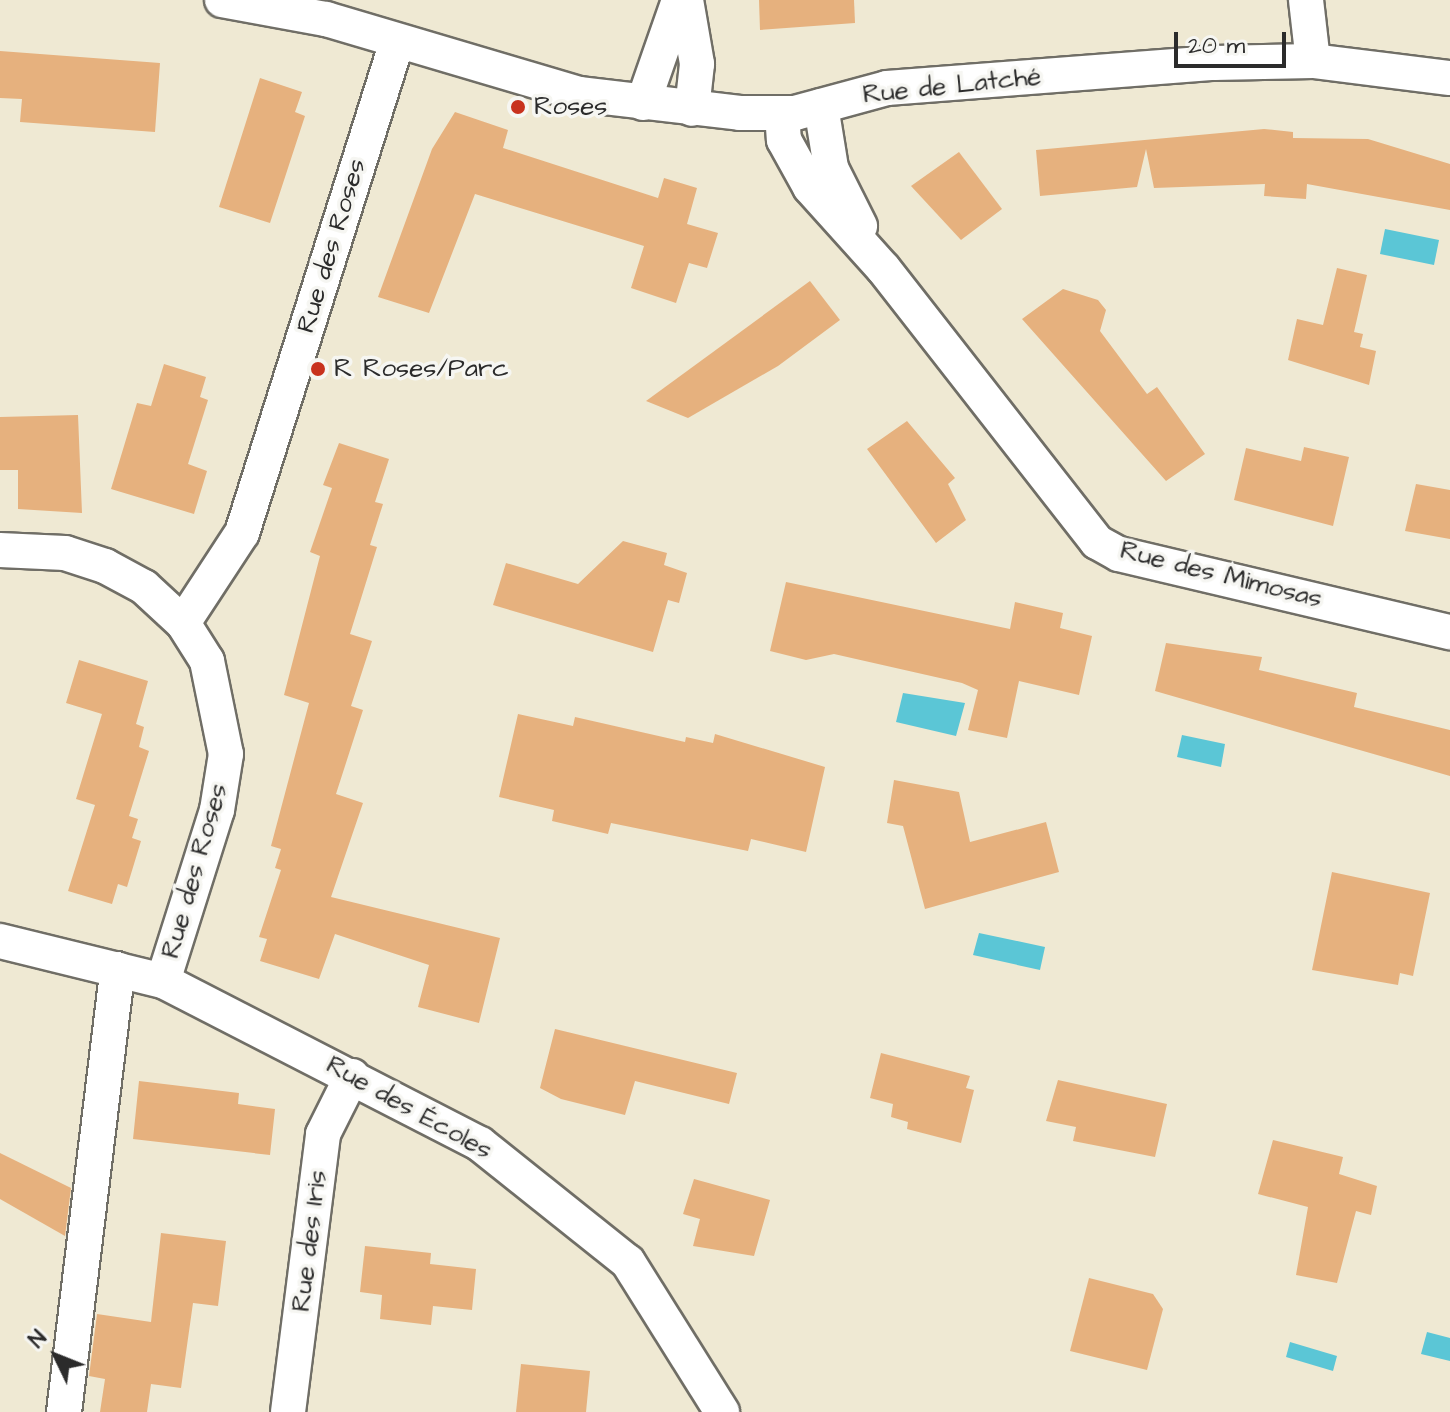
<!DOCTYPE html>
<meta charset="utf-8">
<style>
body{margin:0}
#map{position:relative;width:1450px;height:1412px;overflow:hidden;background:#efe9d3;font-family:"Architects Daughter",sans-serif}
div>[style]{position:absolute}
.water>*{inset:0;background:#5bc6d6}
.building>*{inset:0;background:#e6b17e}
.roads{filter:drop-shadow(2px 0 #706e66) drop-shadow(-2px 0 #706e66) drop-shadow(0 2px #706e66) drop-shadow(0 -2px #706e66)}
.minor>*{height:34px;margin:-17px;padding:0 17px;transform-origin:17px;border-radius:17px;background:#fff}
.dots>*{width:22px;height:22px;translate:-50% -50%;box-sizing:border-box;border:4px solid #f6f6f2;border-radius:50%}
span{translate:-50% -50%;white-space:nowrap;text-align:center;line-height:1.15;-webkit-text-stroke:7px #f6f6f2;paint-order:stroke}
.street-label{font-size:26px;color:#2b2b2b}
.poi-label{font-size:26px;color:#2b2b2b}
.left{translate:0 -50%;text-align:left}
.north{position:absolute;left:16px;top:1316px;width:80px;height:80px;-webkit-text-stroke:6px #f6f6f2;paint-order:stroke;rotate:313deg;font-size:22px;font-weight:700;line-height:32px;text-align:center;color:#2b2b2b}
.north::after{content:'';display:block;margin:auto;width:28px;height:36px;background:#2b2b2b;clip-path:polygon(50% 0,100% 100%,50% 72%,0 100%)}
.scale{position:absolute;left:1174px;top:32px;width:112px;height:36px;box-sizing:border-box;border:4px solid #2b2b2b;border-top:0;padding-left:10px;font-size:24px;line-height:28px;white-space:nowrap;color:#2b2b2b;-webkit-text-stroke:6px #f6f6f2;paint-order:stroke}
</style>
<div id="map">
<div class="water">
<div style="clip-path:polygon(1385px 229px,1439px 240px,1434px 265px,1380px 254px)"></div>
<div style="clip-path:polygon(903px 693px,965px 703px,956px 736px,896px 722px)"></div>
<div style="clip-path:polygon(1182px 735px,1225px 744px,1221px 767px,1177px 757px)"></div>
<div style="clip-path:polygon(979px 933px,1045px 947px,1040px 970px,973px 955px)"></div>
<div style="clip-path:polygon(1427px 1332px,1450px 1338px,1450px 1361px,1421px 1354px)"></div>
<div style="clip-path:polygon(1290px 1342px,1337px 1356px,1333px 1371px,1286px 1357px)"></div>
</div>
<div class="building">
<div style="clip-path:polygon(759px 0,854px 0,855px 23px,760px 30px)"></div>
<div style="clip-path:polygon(0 51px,160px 63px,155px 132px,20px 122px,22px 99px,0 98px)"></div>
<div style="clip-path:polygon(260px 78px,302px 92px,295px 112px,305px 116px,270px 223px,219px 207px)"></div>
<div style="clip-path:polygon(455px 112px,508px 130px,503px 148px,658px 198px,664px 178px,697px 188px,687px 224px,718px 233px,707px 268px,689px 263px,676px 303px,631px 288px,644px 246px,475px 194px,429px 313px,378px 297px,432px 149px)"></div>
<div style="clip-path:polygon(1264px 129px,1293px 132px,1293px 138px,1368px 139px,1450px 164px,1450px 210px,1307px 184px,1306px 199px,1264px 196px,1265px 184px,1154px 188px,1146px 149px,1137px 187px,1040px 196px,1036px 150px)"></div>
<div style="clip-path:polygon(959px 152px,1002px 209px,961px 240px,911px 186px)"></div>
<div style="clip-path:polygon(1337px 268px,1367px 275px,1354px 332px,1363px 334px,1360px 347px,1376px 351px,1369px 385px,1288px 360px,1297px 319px,1323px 325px)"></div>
<div style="clip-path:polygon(810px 281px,840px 320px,778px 366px,688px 418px,646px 401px)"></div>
<div style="clip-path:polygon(1063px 289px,1098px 300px,1106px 310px,1100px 331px,1147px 394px,1157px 387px,1205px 454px,1166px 481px,1022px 319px)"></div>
<div style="clip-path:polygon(164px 364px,206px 377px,200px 397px,208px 400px,188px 464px,207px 471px,194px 514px,111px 489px,137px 403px,151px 406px)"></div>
<div style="clip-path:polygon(78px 415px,82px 513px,18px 509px,18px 470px,0 470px,0 417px)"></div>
<div style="clip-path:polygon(907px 421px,955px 478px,948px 484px,966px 520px,936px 543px,867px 449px)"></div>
<div style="clip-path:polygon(339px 443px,389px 459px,375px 502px,383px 504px,370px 545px,377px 547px,350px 634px,372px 641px,351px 706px,363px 710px,336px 794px,363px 803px,331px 897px,500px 938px,479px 1023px,418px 1007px,429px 965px,335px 934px,319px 979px,260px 961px,267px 939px,259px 937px,281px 870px,275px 868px,281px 849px,271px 846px,309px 703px,284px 695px,320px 556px,310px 552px,332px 488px,323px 485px)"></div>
<div style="clip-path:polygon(1304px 447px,1349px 457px,1333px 526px,1234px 500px,1246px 448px,1301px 461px)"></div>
<div style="clip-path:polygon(1416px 484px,1450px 490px,1450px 539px,1405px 531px)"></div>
<div style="clip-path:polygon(623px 541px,667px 553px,664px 565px,687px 573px,679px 603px,668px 600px,653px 652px,493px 605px,506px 563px,578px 584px)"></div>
<div style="clip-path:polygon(786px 582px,1010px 629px,1015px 602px,1063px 613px,1060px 628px,1092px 636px,1079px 695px,1019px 681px,1007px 738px,968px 730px,978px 690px,962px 683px,834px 654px,806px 660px,770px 651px)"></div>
<div style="clip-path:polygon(1166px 643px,1262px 657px,1259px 670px,1357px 693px,1354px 707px,1450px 730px,1450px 776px,1155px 691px)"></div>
<div style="clip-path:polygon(79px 660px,148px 681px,136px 724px,144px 727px,139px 747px,149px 751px,129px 816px,138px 819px,132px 838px,141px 841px,127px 887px,118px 884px,112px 904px,68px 891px,95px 805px,76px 799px,102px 714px,66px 703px)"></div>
<div style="clip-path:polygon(518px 714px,573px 726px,575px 717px,685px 742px,686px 737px,713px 743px,715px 734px,825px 767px,806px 852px,751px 839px,748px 851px,611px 823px,608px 834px,552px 821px,554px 810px,499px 797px)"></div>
<div style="clip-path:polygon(894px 780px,959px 792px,970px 842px,1046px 822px,1059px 872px,925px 909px,903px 826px,887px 823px)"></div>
<div style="clip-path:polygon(1332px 872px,1430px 893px,1413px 976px,1400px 973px,1398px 985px,1312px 970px)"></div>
<div style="clip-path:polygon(555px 1029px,737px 1073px,729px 1104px,635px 1081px,625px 1115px,561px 1099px,540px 1088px)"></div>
<div style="clip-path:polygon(881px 1053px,970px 1076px,966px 1088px,974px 1090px,961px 1143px,907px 1129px,908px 1122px,891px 1117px,893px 1104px,870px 1098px)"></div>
<div style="clip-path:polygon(1058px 1080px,1167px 1104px,1155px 1157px,1073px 1141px,1076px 1127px,1046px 1121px)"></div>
<div style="clip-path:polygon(139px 1081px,239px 1093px,238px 1104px,275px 1109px,270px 1155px,133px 1139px)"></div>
<div style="clip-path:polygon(1273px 1140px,1343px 1157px,1339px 1174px,1377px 1186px,1371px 1215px,1356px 1211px,1337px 1283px,1296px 1275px,1308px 1207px,1258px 1194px)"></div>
<div style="clip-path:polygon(0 1153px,71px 1188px,65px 1236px,0 1199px)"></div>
<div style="clip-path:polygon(694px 1179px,770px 1200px,754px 1256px,693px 1246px,700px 1219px,683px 1214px)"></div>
<div style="clip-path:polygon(161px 1233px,226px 1241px,218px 1306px,193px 1303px,181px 1388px,151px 1384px,147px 1412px,100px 1412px,105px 1379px,89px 1376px,97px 1314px,151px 1322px)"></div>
<div style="clip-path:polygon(365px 1246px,431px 1253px,430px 1264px,476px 1269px,472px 1310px,433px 1306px,431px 1325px,380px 1319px,382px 1295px,360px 1292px)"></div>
<div style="clip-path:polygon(1089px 1278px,1153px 1294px,1163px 1309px,1147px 1370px,1070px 1351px)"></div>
<div style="clip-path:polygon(521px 1364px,590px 1371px,586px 1412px,516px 1412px)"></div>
</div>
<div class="roads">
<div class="minor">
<div style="left:222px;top:0;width:106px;rotate:10.4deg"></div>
<div style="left:326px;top:19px;width:264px;rotate:16.5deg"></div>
<div style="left:579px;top:94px;width:162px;rotate:6.7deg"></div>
<div style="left:740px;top:113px;width:55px"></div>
<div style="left:795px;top:113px;width:95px;rotate:-15.2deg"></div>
<div style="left:887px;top:88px;width:328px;rotate:-4.4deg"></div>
<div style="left:1214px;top:63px;width:99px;rotate:-1.2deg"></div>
<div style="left:1313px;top:61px;width:138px;rotate:7.1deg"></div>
<div style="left:686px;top:0;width:65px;rotate:80.2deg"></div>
<div style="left:697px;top:64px;width:45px;rotate:96.3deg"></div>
<div style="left:1306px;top:0;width:61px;rotate:83.5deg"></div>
<div style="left:643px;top:103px;width:109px;rotate:-70.7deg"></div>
<div style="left:821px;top:106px;width:63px;rotate:80.8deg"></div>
<div style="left:831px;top:168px;width:65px;rotate:63.4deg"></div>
<div style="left:782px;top:113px;width:27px;rotate:86deg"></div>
<div style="left:784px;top:140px;width:54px;rotate:61deg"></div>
<div style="left:810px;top:187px;width:109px;rotate:48deg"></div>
<div style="left:883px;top:268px;width:348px;rotate:52deg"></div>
<div style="left:1097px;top:542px;width:25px;rotate:29deg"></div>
<div style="left:1119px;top:554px;width:340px;rotate:13.3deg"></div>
<div style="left:0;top:550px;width:65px;rotate:2.6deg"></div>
<div style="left:65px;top:553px;width:42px;rotate:18deg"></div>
<div style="left:105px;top:566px;width:44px;rotate:28.3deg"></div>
<div style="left:144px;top:587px;width:53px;rotate:42.7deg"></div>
<div style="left:183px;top:623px;width:45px;rotate:57.7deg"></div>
<div style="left:207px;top:661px;width:95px;rotate:78.5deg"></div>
<div style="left:226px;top:754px;width:57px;rotate:99.1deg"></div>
<div style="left:217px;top:810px;width:179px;rotate:107.5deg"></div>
<div style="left:183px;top:623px;width:108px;rotate:-56.8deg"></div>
<div style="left:242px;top:533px;width:512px;rotate:-72.49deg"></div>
<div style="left:0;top:941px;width:168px;rotate:13.8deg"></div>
<div style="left:163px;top:981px;width:356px;rotate:27.2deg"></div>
<div style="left:480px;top:1144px;width:189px;rotate:38.6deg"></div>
<div style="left:628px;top:1262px;width:177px;rotate:57.9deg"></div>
<div style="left:64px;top:1412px;width:446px;rotate:-83.1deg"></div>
<div style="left:288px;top:1412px;width:280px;rotate:-82.8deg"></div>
<div style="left:323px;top:1134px;width:65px;rotate:-63.4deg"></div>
</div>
</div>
<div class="dots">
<div style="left:518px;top:107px;background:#c8321e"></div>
<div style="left:318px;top:369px;background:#c8321e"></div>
</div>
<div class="street-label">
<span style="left:952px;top:86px;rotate:-6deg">Rue de Latché</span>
<span style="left:332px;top:246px;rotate:-73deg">Rue des Roses</span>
<span style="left:1221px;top:575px;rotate:14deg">Rue des Mimosas</span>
<span style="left:195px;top:871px;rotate:-74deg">Rue des Roses</span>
<span style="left:409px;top:1108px;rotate:29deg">Rue des Écoles</span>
<span style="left:310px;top:1241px;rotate:-83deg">Rue des Iris</span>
</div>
<div class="poi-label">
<span class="left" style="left:534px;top:107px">Roses</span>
<span class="left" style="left:334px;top:369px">R Roses/Parc</span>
</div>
<div class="north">N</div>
<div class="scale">20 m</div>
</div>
